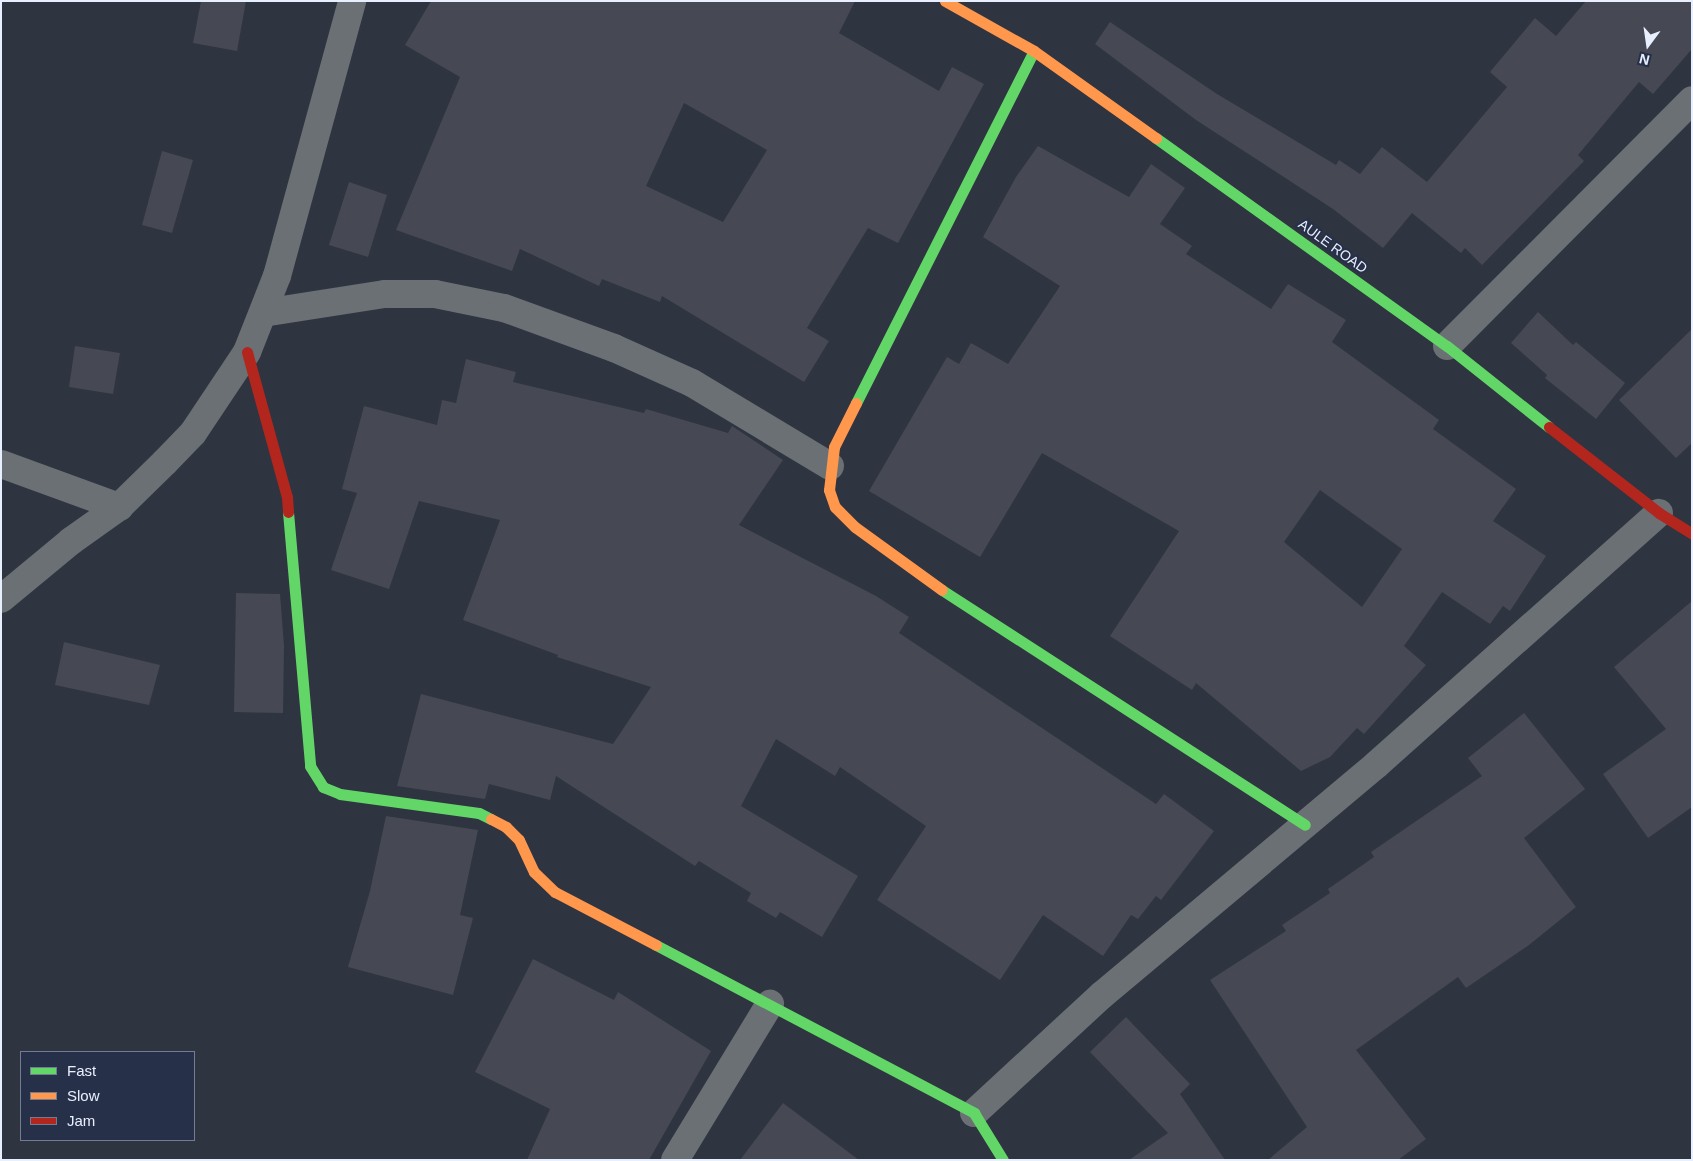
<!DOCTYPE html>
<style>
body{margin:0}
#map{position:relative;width:1693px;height:1161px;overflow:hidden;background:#2f3441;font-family:Helvetica,sans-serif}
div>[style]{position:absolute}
.building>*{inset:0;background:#464854}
.street>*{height:28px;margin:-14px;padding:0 14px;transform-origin:14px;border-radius:14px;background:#6b7074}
.fast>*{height:11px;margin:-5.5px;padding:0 5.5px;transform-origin:5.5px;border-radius:5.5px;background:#63d668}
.slow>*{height:11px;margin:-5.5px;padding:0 5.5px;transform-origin:5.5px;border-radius:5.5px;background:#ff974d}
.jam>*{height:11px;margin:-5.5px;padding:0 5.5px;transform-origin:5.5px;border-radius:5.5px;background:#b3261e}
span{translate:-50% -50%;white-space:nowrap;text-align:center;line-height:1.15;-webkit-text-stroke:4px #273049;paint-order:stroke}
.street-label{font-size:14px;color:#e8efff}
.frame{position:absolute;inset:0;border:2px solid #e8efff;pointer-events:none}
.legend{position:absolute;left:20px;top:1051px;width:175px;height:90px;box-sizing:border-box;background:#273049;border:1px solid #747c92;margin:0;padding:6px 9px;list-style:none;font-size:15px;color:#e8efff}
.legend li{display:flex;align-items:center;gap:10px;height:25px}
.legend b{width:25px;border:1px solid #747c92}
.north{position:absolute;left:1623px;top:20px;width:50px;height:50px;-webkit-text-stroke:4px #273049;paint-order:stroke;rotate:194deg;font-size:14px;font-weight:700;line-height:20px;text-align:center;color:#e8efff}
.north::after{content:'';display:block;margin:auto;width:18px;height:22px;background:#e8efff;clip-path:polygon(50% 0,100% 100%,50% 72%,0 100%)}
</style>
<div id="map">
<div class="building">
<div style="clip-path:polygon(201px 1px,246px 1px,237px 51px,193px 43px)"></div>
<div style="clip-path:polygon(evenodd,431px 1px,855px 1px,839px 33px,939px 91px,952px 67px,984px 84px,898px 243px,868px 228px,807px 328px,829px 341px,804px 382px,662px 296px,660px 302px,602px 279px,599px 286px,520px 249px,512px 271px,396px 230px,460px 77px,405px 45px,431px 1px,684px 103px,767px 150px,723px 222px,646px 186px,684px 103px)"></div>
<div style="clip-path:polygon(1586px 1px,1692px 1px,1692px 49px,1653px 94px,1639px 82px,1578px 155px,1584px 161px,1482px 265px,1465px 248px,1461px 253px,1412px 213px,1383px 248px,1333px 209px,1196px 120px,1095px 44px,1110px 22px,1217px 94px,1336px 165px,1339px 160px,1360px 174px,1382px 147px,1427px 182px,1507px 87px,1490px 72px,1535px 18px,1556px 36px)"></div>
<div style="clip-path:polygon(evenodd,1038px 146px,1129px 197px,1151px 164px,1185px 188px,1160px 224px,1192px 246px,1186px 254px,1271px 309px,1288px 284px,1346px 320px,1332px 342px,1439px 420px,1433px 429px,1516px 489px,1493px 521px,1546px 556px,1510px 611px,1503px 606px,1490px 624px,1442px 592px,1404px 646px,1426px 665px,1364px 734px,1357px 728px,1330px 757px,1301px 771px,1196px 683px,1192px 690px,1110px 636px,1179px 531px,1042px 453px,980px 557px,869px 491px,947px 357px,959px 364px,971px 343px,1008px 364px,1060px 286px,983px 237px,1016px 177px,1038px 146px,1320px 490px,1402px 549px,1362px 607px,1284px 542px,1320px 490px)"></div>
<div style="clip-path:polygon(162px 151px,193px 160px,172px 233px,142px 225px)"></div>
<div style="clip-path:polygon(349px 182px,387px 195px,368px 257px,329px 245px)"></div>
<div style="clip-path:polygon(1538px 312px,1573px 345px,1576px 342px,1625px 383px,1596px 419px,1545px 378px,1547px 375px,1511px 343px)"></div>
<div style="clip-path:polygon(1692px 329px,1692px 443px,1676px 458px,1619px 400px)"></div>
<div style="clip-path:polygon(75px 346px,120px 353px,113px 394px,69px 387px)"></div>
<div style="clip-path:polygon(466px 359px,516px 372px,513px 382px,644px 413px,646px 409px,728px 433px,732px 426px,783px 460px,739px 525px,876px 596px,909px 617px,899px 633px,1156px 804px,1164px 794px,1214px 831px,1161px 900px,1156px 896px,1138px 919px,1131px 915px,1103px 956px,1043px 915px,1000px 980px,877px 900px,926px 826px,840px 767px,835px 776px,776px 739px,741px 806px,858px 876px,822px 937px,780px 912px,776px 918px,747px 901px,751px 893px,699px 861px,695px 866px,556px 776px,550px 800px,489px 784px,485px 799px,397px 786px,421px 694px,613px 744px,651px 687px,557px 657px,558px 655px,463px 620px,500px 520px,419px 501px,389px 589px,331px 570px,357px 493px,342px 489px,364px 406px,437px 425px,442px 400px,456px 403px)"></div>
<div style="clip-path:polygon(236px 593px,280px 594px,284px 646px,283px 713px,234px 712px)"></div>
<div style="clip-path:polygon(1692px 601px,1692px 807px,1648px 838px,1603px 774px,1666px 729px,1614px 667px)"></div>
<div style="clip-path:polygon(64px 642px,160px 665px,149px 705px,55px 685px)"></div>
<div style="clip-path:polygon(1524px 713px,1585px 789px,1524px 838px,1576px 907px,1529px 945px,1466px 988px,1458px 977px,1356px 1050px,1426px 1139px,1398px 1160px,1268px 1160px,1307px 1127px,1210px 980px,1286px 931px,1282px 925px,1330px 893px,1328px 889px,1374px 857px,1371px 852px,1482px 776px,1468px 758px)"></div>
<div style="clip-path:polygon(386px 816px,478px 830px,460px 915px,473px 918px,453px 995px,348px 967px,370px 891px)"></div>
<div style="clip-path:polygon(533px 959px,614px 1000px,618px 992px,711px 1051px,649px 1160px,527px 1160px,550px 1109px,475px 1072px)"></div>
<div style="clip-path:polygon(1126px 1017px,1190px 1084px,1180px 1094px,1225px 1160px,1129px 1160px,1168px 1133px,1090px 1052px)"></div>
<div style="clip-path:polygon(783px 1103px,859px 1160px,740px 1160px)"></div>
</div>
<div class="street">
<div style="left:263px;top:313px;width:123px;rotate:-8.9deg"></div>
<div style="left:385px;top:294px;width:50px"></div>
<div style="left:435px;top:294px;width:70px;rotate:11.5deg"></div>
<div style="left:504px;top:308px;width:117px;rotate:20deg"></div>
<div style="left:614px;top:348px;width:85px;rotate:24.2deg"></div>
<div style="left:692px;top:383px;width:161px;rotate:31deg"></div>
<div style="left:1447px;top:346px;width:347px;rotate:-45.1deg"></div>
<div style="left:1px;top:464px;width:126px;rotate:20deg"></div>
<div style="left:1px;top:599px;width:91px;rotate:-39.6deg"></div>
<div style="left:71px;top:541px;width:59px;rotate:-35.3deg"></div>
<div style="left:119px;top:507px;width:64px;rotate:-44.4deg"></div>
<div style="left:165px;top:462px;width:40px;rotate:-46deg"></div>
<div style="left:193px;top:433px;width:97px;rotate:-56.3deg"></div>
<div style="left:247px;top:352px;width:82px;rotate:-68.5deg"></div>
<div style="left:277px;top:276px;width:285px;rotate:-74.7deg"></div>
<div style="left:974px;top:1113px;width:174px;rotate:-42.7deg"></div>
<div style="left:1102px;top:995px;width:358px;rotate:-40deg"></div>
<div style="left:1376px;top:765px;width:379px;rotate:-41.7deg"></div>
<div style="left:675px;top:1160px;width:183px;rotate:-58.7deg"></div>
</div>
<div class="fast">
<div style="left:1156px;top:138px;width:358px;rotate:35.6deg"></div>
<div style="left:1447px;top:346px;width:130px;rotate:38.5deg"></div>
<div style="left:856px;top:403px;width:394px;rotate:-63.2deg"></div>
<div style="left:288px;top:512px;width:255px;rotate:85deg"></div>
<div style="left:310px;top:766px;width:25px;rotate:58deg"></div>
<div style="left:323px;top:787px;width:18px;rotate:22deg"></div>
<div style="left:340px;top:794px;width:140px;rotate:7.8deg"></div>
<div style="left:479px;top:813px;width:13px;rotate:27deg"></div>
<div style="left:942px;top:590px;width:432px;rotate:32.9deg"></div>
<div style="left:656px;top:945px;width:360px;rotate:27.8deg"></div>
<div style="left:974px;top:1113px;width:55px;rotate:58.3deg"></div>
</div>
<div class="slow">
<div style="left:945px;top:1px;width:102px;rotate:29.3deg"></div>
<div style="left:1034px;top:51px;width:150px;rotate:35.5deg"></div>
<div style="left:856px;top:403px;width:49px;rotate:116.6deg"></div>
<div style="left:834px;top:447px;width:43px;rotate:96.6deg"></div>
<div style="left:829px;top:490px;width:18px;rotate:71deg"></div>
<div style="left:835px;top:507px;width:28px;rotate:45deg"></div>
<div style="left:855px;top:527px;width:107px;rotate:35.9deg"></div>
<div style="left:491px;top:819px;width:17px;rotate:28deg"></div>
<div style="left:506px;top:827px;width:18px;rotate:45deg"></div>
<div style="left:519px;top:840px;width:35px;rotate:65deg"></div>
<div style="left:534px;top:872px;width:29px;rotate:44deg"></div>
<div style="left:555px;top:892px;width:114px;rotate:27.7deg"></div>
</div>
<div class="jam">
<div style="left:247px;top:352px;width:150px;rotate:74.6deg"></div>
<div style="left:287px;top:497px;width:15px;rotate:86deg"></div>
<div style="left:1549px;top:427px;width:140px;rotate:38deg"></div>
<div style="left:1659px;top:513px;width:39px;rotate:32deg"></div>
</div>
<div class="street-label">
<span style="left:1333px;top:246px;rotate:36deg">AULE ROAD</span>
</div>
<div class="frame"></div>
<ul class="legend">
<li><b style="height:6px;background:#63d668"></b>Fast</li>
<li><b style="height:6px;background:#ff974d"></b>Slow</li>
<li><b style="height:6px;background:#b3261e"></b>Jam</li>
</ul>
<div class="north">N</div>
</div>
